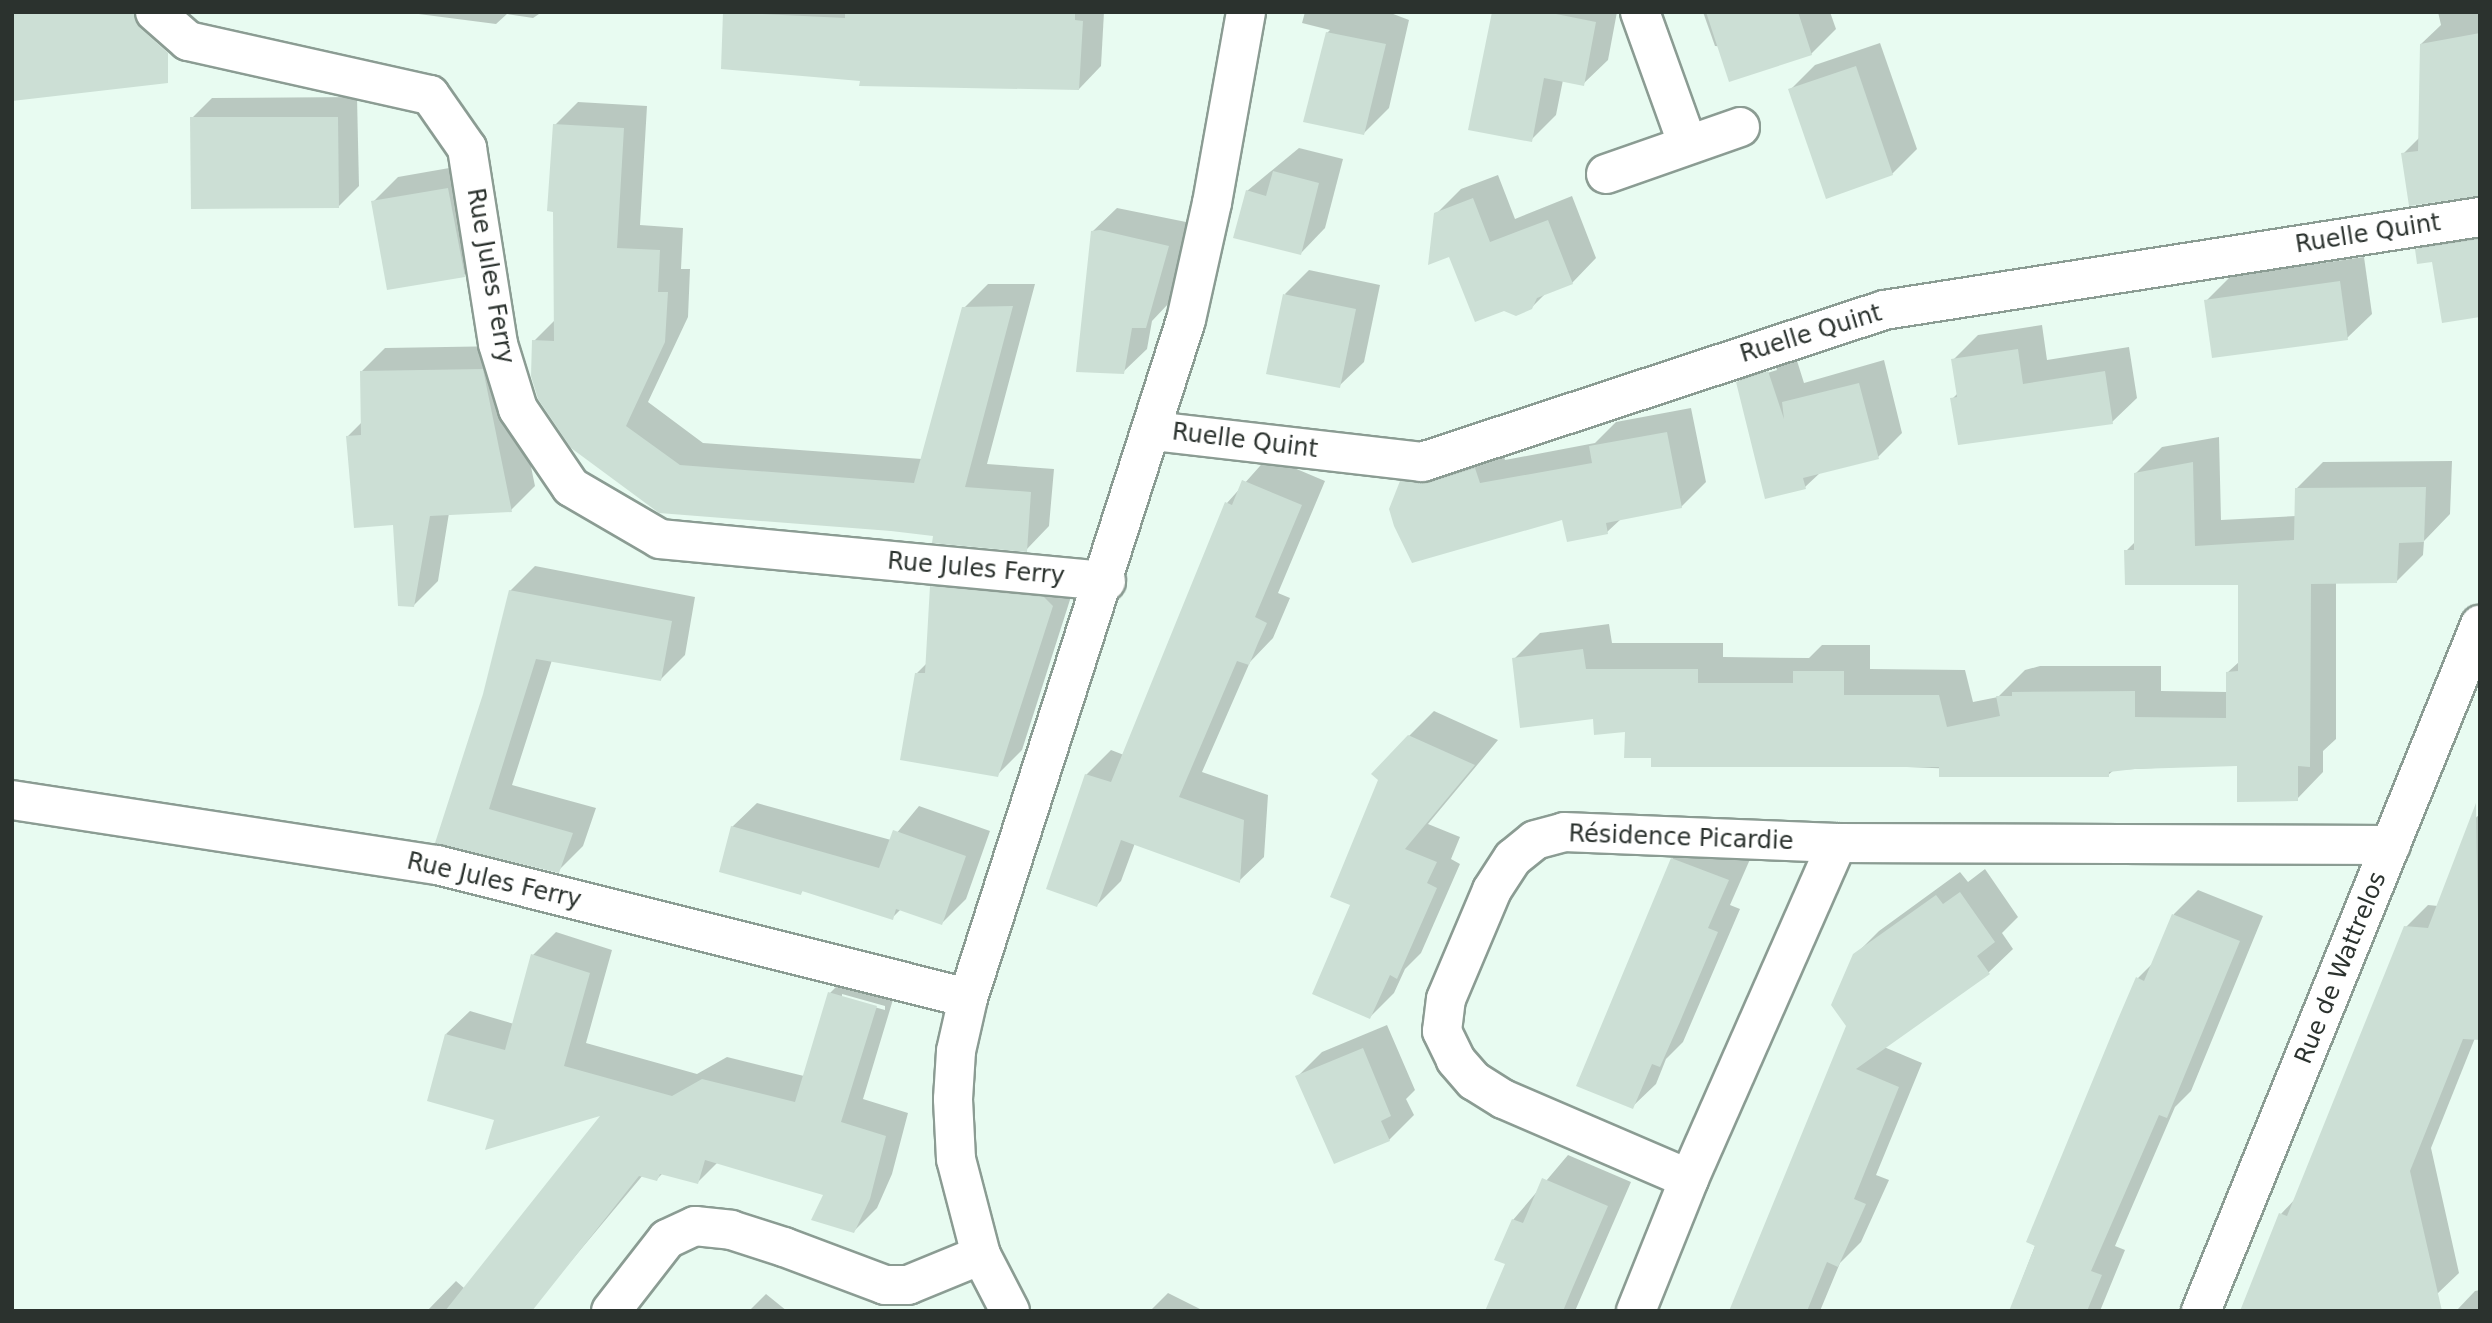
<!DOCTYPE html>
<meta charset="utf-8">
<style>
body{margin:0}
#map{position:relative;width:2492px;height:1323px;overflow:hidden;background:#e8fbf1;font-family:"DejaVu Sans",sans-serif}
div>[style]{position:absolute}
.shadow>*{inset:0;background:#0003}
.building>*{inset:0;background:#ccdfd5}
.roads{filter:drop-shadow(2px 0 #8b9c93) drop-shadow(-2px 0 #8b9c93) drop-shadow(0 2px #8b9c93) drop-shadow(0 -2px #8b9c93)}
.minor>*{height:38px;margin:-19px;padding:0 19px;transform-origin:19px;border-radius:19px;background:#fff}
span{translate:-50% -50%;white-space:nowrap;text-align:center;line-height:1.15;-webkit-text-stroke:5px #fff;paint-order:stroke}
.street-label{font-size:24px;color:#2b322e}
.frame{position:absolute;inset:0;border:14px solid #2b322e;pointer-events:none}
</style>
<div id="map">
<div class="shadow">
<div style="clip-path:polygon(403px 12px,542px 12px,533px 18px,507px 14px,496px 24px)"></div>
<div style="clip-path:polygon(725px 12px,1104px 12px,1101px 66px,1079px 89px,861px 79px)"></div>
<div style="clip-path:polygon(1305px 12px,1388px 12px,1409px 20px,1389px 108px,1364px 133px,1327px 33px,1330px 30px,1302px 23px)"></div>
<div style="clip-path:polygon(1493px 12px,1617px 12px,1608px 60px,1583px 84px,1563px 80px,1556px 115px,1531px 140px)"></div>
<div style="clip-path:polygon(1703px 12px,1830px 12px,1836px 29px,1811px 54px,1715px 46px)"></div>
<div style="clip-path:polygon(2438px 12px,2480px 12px,2480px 194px,2403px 154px,2420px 137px,2421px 44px,2441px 25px)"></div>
<div style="clip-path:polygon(1880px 43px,1917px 149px,1892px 174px,1790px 90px,1815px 65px)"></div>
<div style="clip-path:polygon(357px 97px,359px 186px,339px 206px,192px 118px,212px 98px)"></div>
<div style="clip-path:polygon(578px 102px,647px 106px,640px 225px,683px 228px,681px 269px,690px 269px,688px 317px,648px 402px,703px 443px,922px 459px,964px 308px,988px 284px,1035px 284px,987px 464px,1054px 469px,1049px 526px,1026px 550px,935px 534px,660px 511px,534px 341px,556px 319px,555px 125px)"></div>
<div style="clip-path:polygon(1299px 148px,1343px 159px,1325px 228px,1301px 253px,1247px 191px)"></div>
<div style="clip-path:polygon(472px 164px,489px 250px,464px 275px,373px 202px,398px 177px)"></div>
<div style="clip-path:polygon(1498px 175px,1515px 219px,1572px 196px,1596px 258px,1572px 283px,1546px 293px,1531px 308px,1436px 214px,1461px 189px)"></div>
<div style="clip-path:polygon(1117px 208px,1191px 223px,1169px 303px,1152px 321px,1147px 349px,1123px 372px,1093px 231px)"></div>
<div style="clip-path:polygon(2480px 216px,2480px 315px,2433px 260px,2417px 250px,2445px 221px)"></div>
<div style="clip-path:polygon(2364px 257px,2372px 314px,2347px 338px,2206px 301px,2231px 276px)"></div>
<div style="clip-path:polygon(1309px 270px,1380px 285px,1364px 362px,1339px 386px,1285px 294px)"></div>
<div style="clip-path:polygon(2042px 325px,2047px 360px,2129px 347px,2137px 398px,2112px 422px,1952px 399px,1958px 393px,1953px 360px,1978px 335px)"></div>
<div style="clip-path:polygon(506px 346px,535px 486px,511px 510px,449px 513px,438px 581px,414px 605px,394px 524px,348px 436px,362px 422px,361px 372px,385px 348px)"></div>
<div style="clip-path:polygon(evenodd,1793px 348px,1804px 383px,1884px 360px,1902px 433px,1878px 457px,1821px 472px,1805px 487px,1738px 382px,1763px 358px,1793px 348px,1776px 367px,1777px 370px,1764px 374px,1764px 371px,1776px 367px)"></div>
<div style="clip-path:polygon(1691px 408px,1706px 482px,1681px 507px,1621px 519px,1607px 532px,1564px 518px,1401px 482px,1426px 458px,1500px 444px,1505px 460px,1595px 443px,1616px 422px)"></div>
<div style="clip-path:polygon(2219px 437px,2221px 520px,2296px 516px,2296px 489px,2323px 462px,2452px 461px,2450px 514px,2424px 541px,2423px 555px,2396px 582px,2336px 582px,2336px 739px,2323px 751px,2323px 772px,2297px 799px,2239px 764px,2114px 770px,2108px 775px,1653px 757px,1627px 730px,1594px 717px,1514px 659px,1540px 633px,1609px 624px,1612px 643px,1723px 643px,1723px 657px,1809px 658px,1822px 645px,1870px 645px,1870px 669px,1965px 670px,1973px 702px,1998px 697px,2025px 670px,2040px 666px,2161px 666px,2161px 691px,2228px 692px,2228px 672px,2240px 661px,2240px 583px,2126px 551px,2135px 542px,2135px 474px,2162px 447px)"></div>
<div style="clip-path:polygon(1268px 457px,1325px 481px,1278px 593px,1290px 598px,1273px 638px,1250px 662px,1202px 772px,1268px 795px,1264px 857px,1239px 881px,1135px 843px,1121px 881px,1097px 905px,1086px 775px,1111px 750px,1124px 755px,1227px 503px)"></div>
<div style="clip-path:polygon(956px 563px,1076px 581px,1022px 750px,997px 775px,917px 673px,927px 663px,932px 587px)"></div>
<div style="clip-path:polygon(535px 566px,695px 597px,685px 655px,660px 680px,552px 660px,512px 785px,596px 808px,583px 846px,558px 871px,437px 841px,484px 694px,510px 591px)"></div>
<div style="clip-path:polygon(1434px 711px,1498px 740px,1428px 824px,1460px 837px,1451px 859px,1460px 864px,1421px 953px,1405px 969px,1394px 993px,1370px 1017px,1353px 904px,1409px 736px)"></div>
<div style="clip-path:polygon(757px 803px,891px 840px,919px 806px,990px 831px,966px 899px,942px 923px,901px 909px,892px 918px,804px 889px,801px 893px,732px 827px)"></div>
<div style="clip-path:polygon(2480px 814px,2480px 1038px,2475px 1038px,2431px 1148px,2459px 1273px,2437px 1294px,2244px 1304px,2281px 1214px,2297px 1197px,2406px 927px,2428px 905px,2438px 906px,2470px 823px)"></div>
<div style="clip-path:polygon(1696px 836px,1751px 857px,1730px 905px,1740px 909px,1683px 1042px,1666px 1059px,1656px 1084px,1632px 1107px,1672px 859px)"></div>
<div style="clip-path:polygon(1985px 869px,2018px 917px,2002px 933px,2013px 949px,1989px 972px,1884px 1047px,1922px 1063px,1876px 1175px,1889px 1180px,1861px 1242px,1840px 1263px,1820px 1311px,1733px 1311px,1848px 1026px,1855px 955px,1879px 931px,1960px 872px,1968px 882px)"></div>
<div style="clip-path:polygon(2198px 890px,2263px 916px,2191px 1091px,2175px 1107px,2115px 1246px,2125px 1250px,2100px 1311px,2010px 1311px,2138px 978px,2154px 962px,2174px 914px)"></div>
<div style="clip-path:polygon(evenodd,556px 932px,612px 950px,586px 1043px,697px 1074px,727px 1057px,804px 1076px,830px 993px,853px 970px,898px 983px,863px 1099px,908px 1113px,892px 1174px,877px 1208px,854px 1231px,826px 1194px,718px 1162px,698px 1182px,663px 1173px,657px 1179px,643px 1175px,531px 1309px,427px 1311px,456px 1281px,465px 1289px,605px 1113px,496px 1118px,446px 1034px,470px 1011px,514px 1024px,533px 955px,556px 932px,842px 994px,885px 1006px,885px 1010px,842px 998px,842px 994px)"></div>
<div style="clip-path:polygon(1387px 1025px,1415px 1090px,1406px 1099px,1414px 1115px,1389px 1140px,1297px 1077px,1322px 1052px)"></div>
<div style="clip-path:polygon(1568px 1155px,1631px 1182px,1575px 1311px,1492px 1311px,1507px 1263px,1513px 1220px)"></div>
<div style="clip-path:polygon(2480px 1290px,2480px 1311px,2456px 1311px,2475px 1291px)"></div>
<div style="clip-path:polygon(1168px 1293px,1204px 1311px,1150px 1311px)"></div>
<div style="clip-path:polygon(766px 1294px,787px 1311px,749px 1311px)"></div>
</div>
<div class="building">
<div style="clip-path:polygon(12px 12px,134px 12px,140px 28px,168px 53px,168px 83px,12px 101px)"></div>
<div style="clip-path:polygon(723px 12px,845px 18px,845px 12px,1075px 12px,1075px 20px,1083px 21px,1079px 90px,859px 86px,860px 81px,721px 69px)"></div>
<div style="clip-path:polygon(1492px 12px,1546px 12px,1596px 22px,1584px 86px,1544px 78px,1532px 142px,1468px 130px)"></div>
<div style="clip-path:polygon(1706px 12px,1798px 12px,1812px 55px,1729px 82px)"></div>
<div style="clip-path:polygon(1326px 32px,1386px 44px,1364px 135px,1303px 122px)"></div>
<div style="clip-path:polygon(2480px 33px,2480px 196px,2409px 206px,2401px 153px,2418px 151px,2420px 44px)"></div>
<div style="clip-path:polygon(1856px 66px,1893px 175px,1826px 199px,1788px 89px)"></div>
<div style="clip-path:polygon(190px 117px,338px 117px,339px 208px,191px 209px)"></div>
<div style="clip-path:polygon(553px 124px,624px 128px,617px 248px,660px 250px,658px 292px,668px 292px,665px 342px,626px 426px,680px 465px,914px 483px,962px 307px,1013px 306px,965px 487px,1031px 492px,1027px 552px,932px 543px,933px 536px,891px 531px,659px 513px,571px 448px,538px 399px,531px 376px,532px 340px,554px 341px,553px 212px,547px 211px)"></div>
<div style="clip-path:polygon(1273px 171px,1319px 183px,1301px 255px,1233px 238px,1246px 190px,1266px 196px)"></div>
<div style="clip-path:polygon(448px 188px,465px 277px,387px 290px,371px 201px)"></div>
<div style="clip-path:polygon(1473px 198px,1490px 242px,1548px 220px,1573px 284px,1537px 298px,1532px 309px,1516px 316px,1504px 311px,1475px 322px,1449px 257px,1428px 265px,1434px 213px)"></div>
<div style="clip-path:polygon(1100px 230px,1169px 246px,1146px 328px,1132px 328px,1124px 374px,1076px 372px,1091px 231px)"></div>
<div style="clip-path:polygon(2480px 239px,2480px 317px,2442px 323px,2432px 262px,2417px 264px,2415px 249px)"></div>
<div style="clip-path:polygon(2340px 281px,2348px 340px,2212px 358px,2204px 300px)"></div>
<div style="clip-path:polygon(1283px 294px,1356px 309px,1340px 388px,1266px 374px)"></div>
<div style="clip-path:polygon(2018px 349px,2023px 384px,2105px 371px,2113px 424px,1958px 445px,1950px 398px,1957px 397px,1951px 359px)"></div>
<div style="clip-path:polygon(483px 369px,512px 512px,430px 516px,414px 607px,398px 606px,393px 525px,354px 528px,346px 436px,361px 435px,360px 371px)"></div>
<div style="clip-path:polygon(1768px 371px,1784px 419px,1782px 402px,1859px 383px,1879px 459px,1803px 478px,1806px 489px,1765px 499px,1736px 382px)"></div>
<div style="clip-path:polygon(1667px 432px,1682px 508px,1606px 523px,1608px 534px,1567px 542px,1562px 520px,1412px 563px,1394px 526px,1389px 509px,1400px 481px,1428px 483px,1475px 468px,1480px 483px,1592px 463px,1589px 446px)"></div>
<div style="clip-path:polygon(2193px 462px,2195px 546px,2294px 540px,2295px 488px,2426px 487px,2424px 542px,2399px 543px,2397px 583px,2311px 584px,2310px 767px,2298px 766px,2298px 801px,2237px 802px,2237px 766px,2135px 769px,2109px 772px,2109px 777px,1939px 777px,1939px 767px,1651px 767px,1651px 758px,1624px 758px,1625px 732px,1594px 735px,1593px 719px,1520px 728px,1512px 658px,1583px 649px,1586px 669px,1698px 669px,1698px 683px,1793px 683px,1793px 671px,1844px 671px,1844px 695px,1939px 695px,1947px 727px,2000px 716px,1996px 696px,2012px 696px,2012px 692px,2135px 691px,2135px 717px,2226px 718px,2226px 672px,2238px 671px,2238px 585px,2125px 585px,2124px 550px,2134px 550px,2134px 473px)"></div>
<div style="clip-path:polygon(1242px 480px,1302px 505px,1255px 617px,1267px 623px,1258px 643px,1249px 665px,1237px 661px,1179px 797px,1244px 820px,1240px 883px,1121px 840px,1097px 907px,1046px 889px,1085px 774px,1111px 782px,1225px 502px,1232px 505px)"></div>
<div style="clip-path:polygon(930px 586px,1044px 597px,1053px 606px,998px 777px,900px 760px,915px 673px,925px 673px)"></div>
<div style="clip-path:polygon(509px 590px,672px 621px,661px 681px,536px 659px,489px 809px,573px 833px,559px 873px,435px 843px,483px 694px)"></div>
<div style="clip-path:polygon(1408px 735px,1475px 765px,1405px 849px,1437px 862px,1427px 883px,1437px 888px,1397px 979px,1390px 975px,1370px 1019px,1312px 994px,1350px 905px,1330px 897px,1378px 780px,1371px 774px)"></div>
<div style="clip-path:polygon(2476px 803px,2480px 1040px,2463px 1039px,2410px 1171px,2442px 1311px,2240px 1311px,2279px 1213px,2287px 1216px,2404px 926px,2428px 928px)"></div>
<div style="clip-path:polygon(731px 826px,879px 868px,893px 830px,966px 856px,942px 925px,896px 909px,893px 920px,802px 891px,801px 895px,719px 872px)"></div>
<div style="clip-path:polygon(1671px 858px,1729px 880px,1708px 928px,1718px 932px,1679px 1024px,1660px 1067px,1652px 1064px,1633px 1109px,1576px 1086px)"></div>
<div style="clip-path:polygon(1960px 892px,1995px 942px,1977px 956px,1990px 974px,1856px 1069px,1899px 1087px,1854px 1199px,1866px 1204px,1838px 1267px,1827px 1262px,1807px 1311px,1729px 1311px,1846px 1026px,1831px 1005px,1853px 954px,1936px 895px,1943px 904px)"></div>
<div style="clip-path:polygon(2172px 914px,2240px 941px,2167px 1118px,2159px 1115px,2091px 1271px,2102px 1275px,2087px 1311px,2009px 1311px,2035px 1246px,2026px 1242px,2118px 1019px,2136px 977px,2144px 981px)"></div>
<div style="clip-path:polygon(531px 954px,590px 973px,564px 1066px,672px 1096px,702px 1079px,795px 1102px,828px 992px,877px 1006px,841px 1122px,886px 1136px,870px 1199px,854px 1233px,811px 1220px,823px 1195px,705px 1160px,698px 1184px,660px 1174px,657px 1181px,639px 1176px,532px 1311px,445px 1311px,600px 1116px,485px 1150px,494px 1120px,427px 1101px,445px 1034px,505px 1050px)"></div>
<div style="clip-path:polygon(1363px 1048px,1391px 1116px,1381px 1121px,1390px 1141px,1334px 1164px,1295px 1076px)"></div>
<div style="clip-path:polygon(1542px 1178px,1608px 1206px,1573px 1287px,1563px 1311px,1485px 1311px,1505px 1264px,1494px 1260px,1512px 1219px,1523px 1223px)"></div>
</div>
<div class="roads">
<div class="minor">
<div style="left:155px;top:12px;width:44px;rotate:41.3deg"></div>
<div style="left:188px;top:41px;width:248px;rotate:12.6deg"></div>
<div style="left:430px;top:95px;width:65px;rotate:55.1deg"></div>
<div style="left:467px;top:148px;width:198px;rotate:81deg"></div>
<div style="left:498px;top:344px;width:68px;rotate:72.9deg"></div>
<div style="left:518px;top:409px;width:94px;rotate:55.8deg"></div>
<div style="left:571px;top:487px;width:103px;rotate:30.3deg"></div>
<div style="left:660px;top:539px;width:448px;rotate:5.4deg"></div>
<div style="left:1640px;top:12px;width:141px;rotate:70.2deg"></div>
<div style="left:1606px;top:174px;width:142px;rotate:-19.3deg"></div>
<div style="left:1154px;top:431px;width:270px;rotate:6.6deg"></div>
<div style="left:1422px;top:462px;width:486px;rotate:-18.2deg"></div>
<div style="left:1884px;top:310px;width:603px;rotate:-8.87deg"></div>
<div style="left:12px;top:800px;width:430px;rotate:8.7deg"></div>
<div style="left:437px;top:865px;width:547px;rotate:14.06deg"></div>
<div style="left:1689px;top:1179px;width:367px;rotate:-66.2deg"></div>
<div style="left:611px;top:1311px;width:91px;rotate:-52.1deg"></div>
<div style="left:667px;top:1239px;width:31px;rotate:-25deg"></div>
<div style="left:695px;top:1226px;width:36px;rotate:6deg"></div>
<div style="left:731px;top:1230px;width:56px;rotate:17.8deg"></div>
<div style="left:784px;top:1247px;width:108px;rotate:20.6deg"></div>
<div style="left:885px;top:1285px;width:23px"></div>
<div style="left:908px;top:1285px;width:79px;rotate:-22.3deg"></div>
<div style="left:1010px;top:1311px;width:63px;rotate:-117.4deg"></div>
<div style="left:981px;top:1255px;width:99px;rotate:-104.6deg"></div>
<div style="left:956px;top:1159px;width:60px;rotate:-92.9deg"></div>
<div style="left:953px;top:1099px;width:48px;rotate:-86.4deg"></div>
<div style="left:956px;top:1051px;width:54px;rotate:-77.2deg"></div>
<div style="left:968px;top:998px;width:712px;rotate:-72.18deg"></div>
<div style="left:1186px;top:320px;width:120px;rotate:-77.5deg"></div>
<div style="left:1212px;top:203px;width:194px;rotate:-79.9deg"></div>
<div style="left:1636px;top:1311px;width:142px;rotate:-68.1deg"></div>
<div style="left:1689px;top:1179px;width:202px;rotate:-156.7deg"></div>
<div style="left:1503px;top:1099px;width:34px;rotate:-148deg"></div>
<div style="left:1474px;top:1081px;width:28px;rotate:-131deg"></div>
<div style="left:1456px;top:1060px;width:32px;rotate:-116deg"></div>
<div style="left:1442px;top:1031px;width:32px;rotate:-83deg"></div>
<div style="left:1446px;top:999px;width:118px;rotate:-67.1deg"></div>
<div style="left:1492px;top:890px;width:38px;rotate:-57deg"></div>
<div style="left:1513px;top:858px;width:28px;rotate:-39deg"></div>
<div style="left:1535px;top:840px;width:30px;rotate:-15deg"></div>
<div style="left:1564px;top:832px;width:273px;rotate:2.3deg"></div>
<div style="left:1837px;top:843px;width:554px;rotate:0.21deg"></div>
<div style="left:2201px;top:1311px;width:741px;rotate:-67.87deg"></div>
</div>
</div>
<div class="street-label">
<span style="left:2368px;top:234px;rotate:-9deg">Ruelle Quint</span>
<span style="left:490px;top:276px;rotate:80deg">Rue Jules Ferry</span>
<span style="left:1811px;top:334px;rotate:-17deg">Ruelle Quint</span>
<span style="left:1245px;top:441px;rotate:7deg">Ruelle Quint</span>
<span style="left:976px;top:569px;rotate:5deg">Rue Jules Ferry</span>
<span style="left:1681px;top:838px;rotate:2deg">Résidence Picardie</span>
<span style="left:494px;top:881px;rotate:13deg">Rue Jules Ferry</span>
<span style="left:2341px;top:968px;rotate:-68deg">Rue de Wattrelos</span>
</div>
<div class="frame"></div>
</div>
